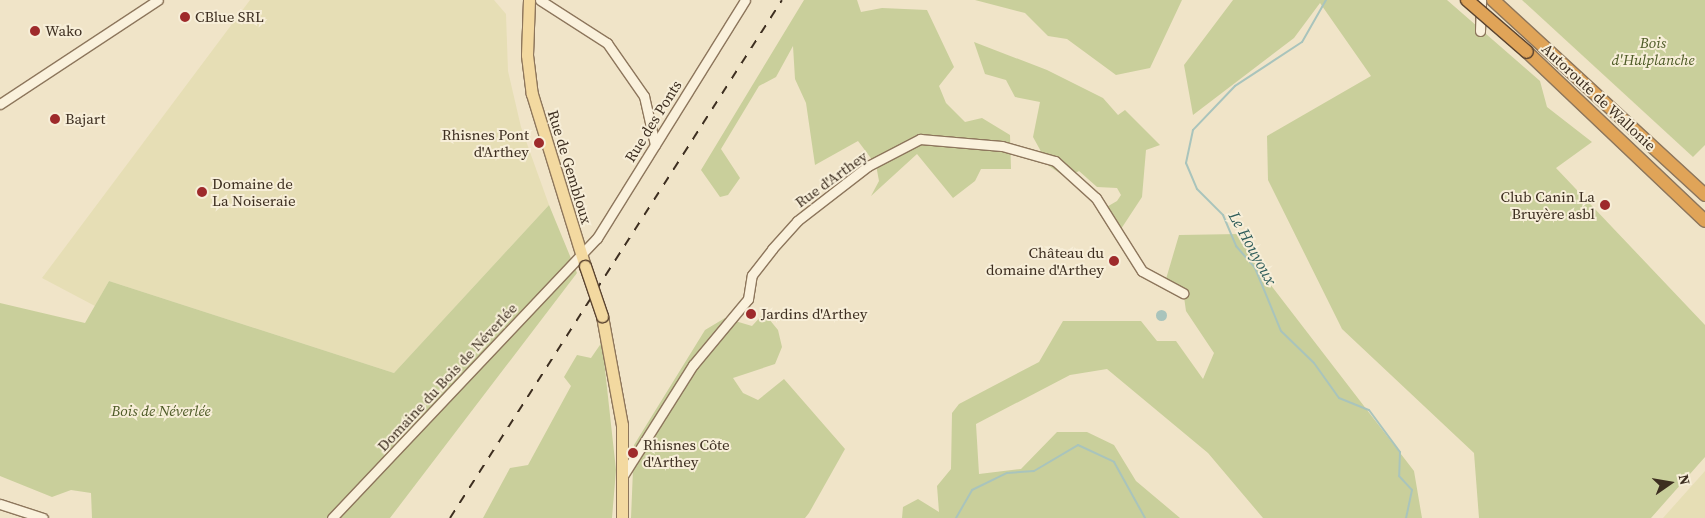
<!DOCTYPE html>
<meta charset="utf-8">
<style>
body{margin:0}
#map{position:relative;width:1705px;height:518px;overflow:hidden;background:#f0e4c8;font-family:"Source Serif 4",serif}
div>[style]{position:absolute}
.farmland>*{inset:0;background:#e6deb5}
.green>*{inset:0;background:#c9cf9b}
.water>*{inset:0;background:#a9c4bc}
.round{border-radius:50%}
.stream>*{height:2px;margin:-1px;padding:0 1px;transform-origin:1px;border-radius:1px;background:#a9c4bc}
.roads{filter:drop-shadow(1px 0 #8d765c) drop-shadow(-1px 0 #8d765c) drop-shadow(0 1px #8d765c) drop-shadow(0 -1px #8d765c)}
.minor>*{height:9px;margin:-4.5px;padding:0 4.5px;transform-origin:4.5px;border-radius:4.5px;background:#faf1dc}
.major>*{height:11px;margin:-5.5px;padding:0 5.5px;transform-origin:5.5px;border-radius:5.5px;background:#f3d9a0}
.highway>*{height:12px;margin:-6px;padding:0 6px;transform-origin:6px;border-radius:6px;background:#e0a458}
.rail>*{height:2px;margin-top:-1px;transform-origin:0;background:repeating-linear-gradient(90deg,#3d2e20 0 9px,transparent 0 18px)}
.bridges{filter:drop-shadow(1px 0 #5b4430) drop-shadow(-1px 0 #5b4430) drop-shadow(0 1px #5b4430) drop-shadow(0 -1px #5b4430)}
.major-bridge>*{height:11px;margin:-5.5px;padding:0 5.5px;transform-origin:5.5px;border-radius:5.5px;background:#f3d9a0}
.highway-bridge>*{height:12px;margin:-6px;padding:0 6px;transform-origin:6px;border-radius:6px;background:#e0a458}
.dots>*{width:14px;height:14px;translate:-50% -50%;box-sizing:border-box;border:2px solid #f7eed8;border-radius:50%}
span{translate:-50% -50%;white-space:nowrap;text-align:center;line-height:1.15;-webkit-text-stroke:4px #f7eed8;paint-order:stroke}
.poi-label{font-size:15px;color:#3d2e20}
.left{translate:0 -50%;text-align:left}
.right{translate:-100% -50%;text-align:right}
.park-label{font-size:15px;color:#4d5a26;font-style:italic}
.street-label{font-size:15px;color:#3d2e20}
.water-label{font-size:16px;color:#2f5d5a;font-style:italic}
.north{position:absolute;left:1645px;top:458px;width:50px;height:50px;-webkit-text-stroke:4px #f7eed8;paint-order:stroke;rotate:77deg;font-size:14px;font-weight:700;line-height:20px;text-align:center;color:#3d2e20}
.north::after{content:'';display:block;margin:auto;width:18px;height:22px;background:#3d2e20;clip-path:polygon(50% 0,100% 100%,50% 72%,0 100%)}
</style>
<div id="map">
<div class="farmland">
<div style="clip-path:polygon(250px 0,494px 0,506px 14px,508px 71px,521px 127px,549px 205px,394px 373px,109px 281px,95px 306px,42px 278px)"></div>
<div style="clip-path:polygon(1705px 471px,1705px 518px,1663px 518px)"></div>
</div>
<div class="green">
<div style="clip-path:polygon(804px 0,857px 0,861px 12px,882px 8px,927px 10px,954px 67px,939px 86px,946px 103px,965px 122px,982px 118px,1010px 135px,1011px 169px,981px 169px,975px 181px,953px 198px,917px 154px,871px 196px,879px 181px,876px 165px,858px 141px,815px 165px,806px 103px,795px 79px,793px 46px,776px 77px,759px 86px,721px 149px,740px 178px,728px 195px,720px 197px,701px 170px)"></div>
<div style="clip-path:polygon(975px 0,1182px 0,1150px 68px,1116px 75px,1067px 39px,1048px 36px,1025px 13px)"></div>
<div style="clip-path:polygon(1233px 0,1447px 0,1540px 81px,1547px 107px,1592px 142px,1556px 168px,1705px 325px,1705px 457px,1651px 518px,1479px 518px,1474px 453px,1342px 329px,1268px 180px,1267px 136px,1371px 76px,1320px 3px,1294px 38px,1193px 115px,1184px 65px)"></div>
<div style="clip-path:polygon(1522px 0,1705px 0,1705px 145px,1693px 157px)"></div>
<div style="clip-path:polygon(974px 42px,1047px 70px,1103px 98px,1118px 115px,1125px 110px,1160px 145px,1146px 150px,1142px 197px,1121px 229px,1106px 223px,1098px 212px,1117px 201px,1121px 195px,1117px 188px,1097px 187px,1079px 171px,1067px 178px,1049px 166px,1033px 137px,1040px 102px,1015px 97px,1006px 80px,985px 74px)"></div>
<div style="clip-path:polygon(549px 205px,577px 273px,390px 518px,92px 518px,91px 493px,71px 490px,52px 497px,0 476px,0 303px,85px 323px,109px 281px,394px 373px)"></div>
<div style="clip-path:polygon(1239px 234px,1270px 284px,1414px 471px,1422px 518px,1263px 518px,1208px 453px,1107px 369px,1070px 375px,976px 424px,979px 474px,1021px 469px,1057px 432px,1087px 432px,1114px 445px,1136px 481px,1180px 518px,902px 518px,903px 507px,918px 499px,939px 512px,937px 486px,951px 469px,952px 413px,959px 404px,1039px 362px,1063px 321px,1141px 321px,1157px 341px,1176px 341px,1203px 379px,1214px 353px,1186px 311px,1183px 290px,1166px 279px,1179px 235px)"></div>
<div style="clip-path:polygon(764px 313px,778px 330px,782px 347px,775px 364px,733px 378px,743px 393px,758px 400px,784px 379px,845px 449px,809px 513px,805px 518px,631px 518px,634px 445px,705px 330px,725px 318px,752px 326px)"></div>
<div style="clip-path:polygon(602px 342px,616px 470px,612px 518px,483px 518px,510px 468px,528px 465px,571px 386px,564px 377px,577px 355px,591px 358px)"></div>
</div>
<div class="water">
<div class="round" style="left:1155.5px;top:309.5px;width:11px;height:11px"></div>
</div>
<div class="stream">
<div style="left:1326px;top:0;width:48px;rotate:119.7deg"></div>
<div style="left:1302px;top:42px;width:80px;rotate:146.7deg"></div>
<div style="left:1235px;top:86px;width:61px;rotate:133.7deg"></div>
<div style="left:1193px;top:130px;width:34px;rotate:102deg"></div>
<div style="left:1186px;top:163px;width:28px;rotate:67deg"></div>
<div style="left:1197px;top:189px;width:37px;rotate:45deg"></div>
<div style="left:1223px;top:215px;width:34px;rotate:67deg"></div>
<div style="left:1236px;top:246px;width:29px;rotate:49deg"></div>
<div style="left:1255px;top:268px;width:68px;rotate:67.6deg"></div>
<div style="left:1281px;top:331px;width:46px;rotate:44.1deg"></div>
<div style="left:1314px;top:363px;width:43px;rotate:54.5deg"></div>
<div style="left:1339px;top:398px;width:32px;rotate:22deg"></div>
<div style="left:1369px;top:410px;width:52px;rotate:53.6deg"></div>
<div style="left:1400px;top:452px;width:24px;rotate:92deg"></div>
<div style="left:1399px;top:476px;width:19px;rotate:47deg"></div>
<div style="left:1412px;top:490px;width:29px;rotate:102deg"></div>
<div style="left:956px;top:518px;width:32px;rotate:-60deg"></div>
<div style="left:972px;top:490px;width:39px;rotate:-26deg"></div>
<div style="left:1007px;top:473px;width:27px;rotate:-4deg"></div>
<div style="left:1034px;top:471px;width:51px;rotate:-30.6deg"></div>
<div style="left:1078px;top:445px;width:40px;rotate:25deg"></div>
<div style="left:1114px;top:462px;width:64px;rotate:61deg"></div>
</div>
<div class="roads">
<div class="minor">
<div style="left:540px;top:0;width:80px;rotate:32.7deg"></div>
<div style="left:607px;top:43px;width:65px;rotate:55.1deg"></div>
<div style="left:644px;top:96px;width:50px;rotate:77.3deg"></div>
<div style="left:1480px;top:31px;width:31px;rotate:-88deg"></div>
<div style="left:0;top:104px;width:189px;rotate:-33.4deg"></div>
<div style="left:624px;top:474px;width:129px;rotate:-57.7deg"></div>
<div style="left:693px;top:365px;width:86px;rotate:-50.2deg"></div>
<div style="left:748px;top:299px;width:24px;rotate:-81deg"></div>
<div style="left:752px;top:275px;width:33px;rotate:-52deg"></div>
<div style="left:772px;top:249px;width:38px;rotate:-48deg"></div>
<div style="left:797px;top:221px;width:90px;rotate:-37.8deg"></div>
<div style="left:868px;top:166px;width:59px;rotate:-27.4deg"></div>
<div style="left:920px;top:139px;width:82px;rotate:4.9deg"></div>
<div style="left:1002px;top:146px;width:55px;rotate:15.8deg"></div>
<div style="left:1055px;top:161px;width:55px;rotate:42.1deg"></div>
<div style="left:1096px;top:198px;width:86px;rotate:57.8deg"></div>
<div style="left:1142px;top:271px;width:47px;rotate:28.2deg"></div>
<div style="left:0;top:504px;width:45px;rotate:18deg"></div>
<div style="left:332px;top:518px;width:386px;rotate:-46.6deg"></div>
<div style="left:597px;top:238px;width:280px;rotate:-58.1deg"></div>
</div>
<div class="major">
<div style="left:529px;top:0;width:55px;rotate:92.1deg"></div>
<div style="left:527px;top:55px;width:39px;rotate:83deg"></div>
<div style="left:532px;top:94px;width:180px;rotate:72.9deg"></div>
<div style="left:602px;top:316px;width:111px;rotate:79.6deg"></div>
<div style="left:622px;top:425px;width:93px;rotate:90deg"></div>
</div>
<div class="highway">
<div style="left:1493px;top:0;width:288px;rotate:42.6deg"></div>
<div style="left:1527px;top:52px;width:245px;rotate:43.5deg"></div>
</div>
</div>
<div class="rail">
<div style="left:450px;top:518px;width:615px;rotate:-57.34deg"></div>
</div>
<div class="bridges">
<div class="major-bridge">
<div style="left:585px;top:266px;width:53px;rotate:71.2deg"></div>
</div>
<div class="highway-bridge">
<div style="left:1467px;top:0;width:79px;rotate:40.9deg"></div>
</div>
</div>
<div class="dots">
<div style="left:185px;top:17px;background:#9e2a2b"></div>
<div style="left:35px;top:31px;background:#9e2a2b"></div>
<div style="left:55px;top:119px;background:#9e2a2b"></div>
<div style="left:539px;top:143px;background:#9e2a2b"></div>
<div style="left:202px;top:192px;background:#9e2a2b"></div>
<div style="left:1605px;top:205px;background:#9e2a2b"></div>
<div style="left:1114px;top:261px;background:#9e2a2b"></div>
<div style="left:751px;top:314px;background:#9e2a2b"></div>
<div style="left:633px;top:453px;background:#9e2a2b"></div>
</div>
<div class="poi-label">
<span class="left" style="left:195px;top:17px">CBlue SRL</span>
<span class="left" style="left:45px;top:31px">Wako</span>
<span class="left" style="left:65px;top:119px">Bajart</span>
<span class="right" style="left:529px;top:143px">Rhisnes Pont<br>d'Arthey</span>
<span class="left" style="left:212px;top:192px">Domaine de<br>La Noiseraie</span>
<span class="right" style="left:1595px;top:205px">Club Canin La<br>Bruyère asbl</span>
<span class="right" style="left:1104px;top:261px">Château du<br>domaine d'Arthey</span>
<span class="left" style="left:761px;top:314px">Jardins d'Arthey</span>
<span class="left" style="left:643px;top:453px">Rhisnes Côte<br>d'Arthey</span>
</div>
<div class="park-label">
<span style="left:1653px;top:51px">Bois<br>d'Hulplanche</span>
<span style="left:161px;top:411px">Bois de Néverlée</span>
</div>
<div class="street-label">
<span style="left:1599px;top:97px;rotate:43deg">Autoroute de Wallonie</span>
<span style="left:653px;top:121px;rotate:-58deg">Rue des Ponts</span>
<span style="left:570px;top:167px;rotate:73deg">Rue de Gembloux</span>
<span style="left:831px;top:179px;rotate:-36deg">Rue d'Arthey</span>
<span style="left:447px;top:377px;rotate:-47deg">Domaine du Bois de Néverlée</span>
</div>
<div class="water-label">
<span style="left:1253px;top:248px;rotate:61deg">Le Houyoux</span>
</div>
<div class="north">N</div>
</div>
